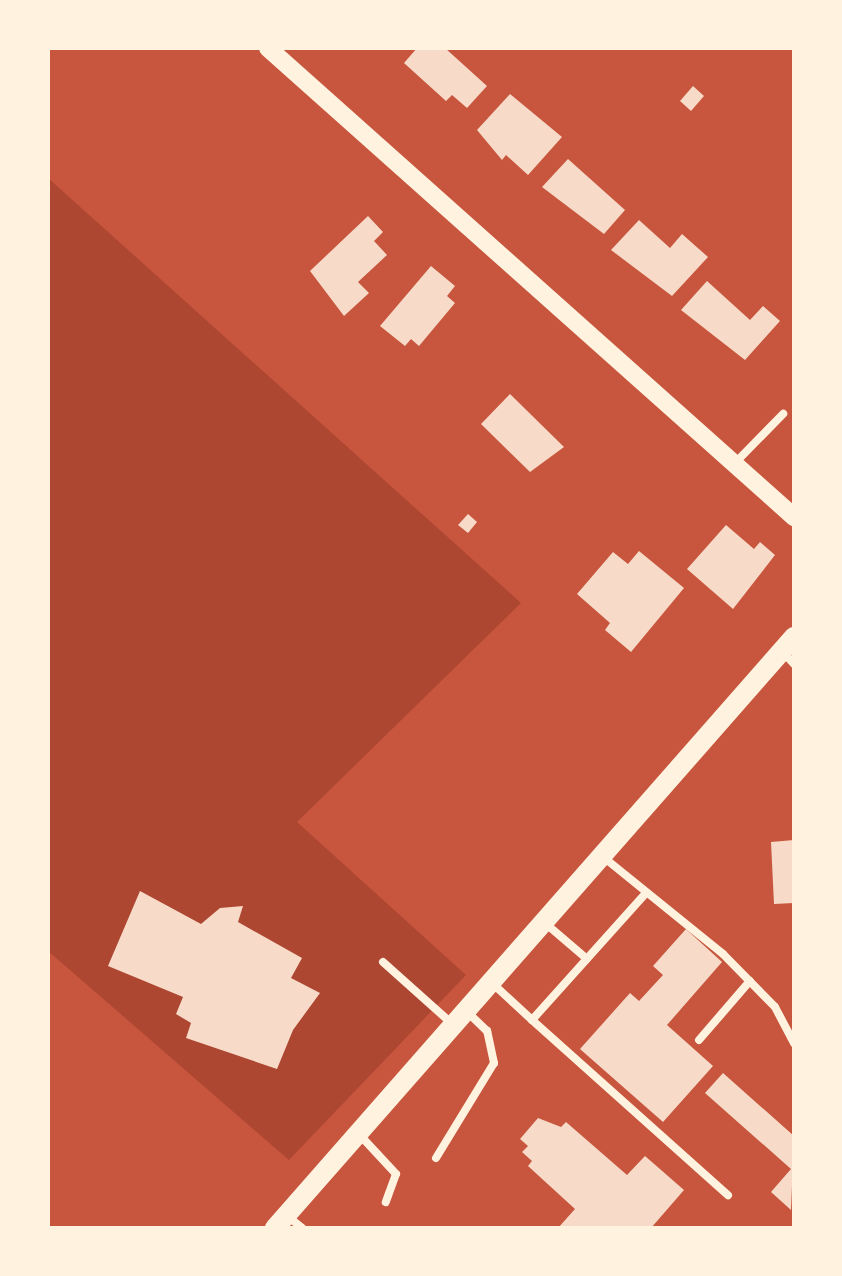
<!DOCTYPE html>
<style>
body{margin:0}
#map{position:relative;width:842px;height:1276px;overflow:hidden;background:#c8553d;font-family:Karla,sans-serif}
div>[style]{position:absolute}
.green>*{inset:0;background:#ae4732}
.building>*{inset:0;background:#f7dbc8}
.service>*{height:8px;margin:-4px;padding:0 4px;transform-origin:4px;border-radius:4px;background:#fff3e0}
.tertiary>*{height:18px;margin:-9px;padding:0 9px;transform-origin:9px;border-radius:9px;background:#fff3e0}
.secondary>*{height:20px;margin:-10px;padding:0 10px;transform-origin:10px;border-radius:10px;background:#fff3e0}
span{translate:-50% -50%;white-space:nowrap;text-align:center;line-height:1.15;-webkit-text-stroke:9px #fff3e0;paint-order:stroke}
.frame{position:absolute;inset:0;border:50px solid #fff3e0;pointer-events:none}
</style>
<div id="map">
<div class="green">
<div style="clip-path:polygon(48px 178px,521px 603px,297px 822px,466px 975px,289px 1160px,48px 951px)"></div>
</div>
<div class="building">
<div style="clip-path:polygon(417px 48px,445px 48px,487px 86px,467px 108px,452px 95px,446px 101px,404px 63px)"></div>
<div style="clip-path:polygon(693px 86px,704px 96px,691px 111px,680px 101px)"></div>
<div style="clip-path:polygon(510px 94px,562px 137px,528px 175px,506px 155px,502px 160px,477px 130px)"></div>
<div style="clip-path:polygon(568px 159px,625px 210px,604px 234px,542px 187px)"></div>
<div style="clip-path:polygon(368px 216px,383px 232px,374px 241px,387px 255px,358px 282px,369px 293px,344px 316px,310px 271px)"></div>
<div style="clip-path:polygon(639px 220px,670px 248px,682px 234px,708px 257px,672px 296px,611px 250px)"></div>
<div style="clip-path:polygon(431px 266px,455px 286px,447px 296px,455px 303px,419px 346px,411px 339px,405px 346px,380px 326px)"></div>
<div style="clip-path:polygon(707px 281px,750px 320px,763px 306px,780px 321px,745px 360px,681px 310px)"></div>
<div style="clip-path:polygon(510px 394px,564px 447px,530px 472px,481px 424px)"></div>
<div style="clip-path:polygon(468px 514px,477px 522px,468px 533px,458px 525px)"></div>
<div style="clip-path:polygon(726px 525px,754px 549px,760px 542px,775px 555px,733px 609px,687px 569px)"></div>
<div style="clip-path:polygon(639px 551px,684px 588px,631px 652px,605px 630px,610px 623px,577px 594px,613px 552px,628px 564px)"></div>
<div style="clip-path:polygon(794px 840px,794px 903px,774px 904px,771px 842px)"></div>
<div style="clip-path:polygon(140px 891px,201px 924px,220px 908px,243px 906px,238px 922px,302px 958px,291px 978px,320px 993px,293px 1030px,277px 1069px,186px 1038px,191px 1023px,176px 1014px,183px 997px,108px 966px)"></div>
<div style="clip-path:polygon(686px 929px,722px 962px,667px 1025px,713px 1066px,663px 1122px,580px 1049px,630px 993px,639px 1001px,663px 975px,653px 966px)"></div>
<div style="clip-path:polygon(723px 1073px,794px 1136px,791px 1210px,771px 1192px,791px 1169px,705px 1093px)"></div>
<div style="clip-path:polygon(538px 1118px,561px 1127px,566px 1122px,627px 1175px,645px 1156px,684px 1190px,651px 1228px,558px 1228px,575px 1209px,528px 1166px,532px 1161px,522px 1152px,528px 1146px,520px 1139px)"></div>
</div>
<div class="service">
<div style="left:735px;top:463px;width:69px;rotate:-45.6deg"></div>
<div style="left:782px;top:651px;width:18px;rotate:47deg"></div>
<div style="left:602px;top:856px;width:156px;rotate:39deg"></div>
<div style="left:723px;top:954px;width:74px;rotate:45.5deg"></div>
<div style="left:775px;top:1007px;width:41px;rotate:62.2deg"></div>
<div style="left:545px;top:923px;width:55px;rotate:40.6deg"></div>
<div style="left:383px;top:962px;width:90px;rotate:41.8deg"></div>
<div style="left:491px;top:982px;width:56px;rotate:42.8deg"></div>
<div style="left:532px;top:1020px;width:169px;rotate:-48.1deg"></div>
<div style="left:532px;top:1020px;width:263px;rotate:41.8deg"></div>
<div style="left:699px;top:1040px;width:78px;rotate:-49.2deg"></div>
<div style="left:358px;top:1133px;width:56px;rotate:47.2deg"></div>
<div style="left:396px;top:1174px;width:30px;rotate:110deg"></div>
<div style="left:436px;top:1158px;width:111px;rotate:-58.6deg"></div>
<div style="left:494px;top:1063px;width:33px;rotate:-102deg"></div>
<div style="left:487px;top:1031px;width:29px;rotate:-136deg"></div>
<div style="left:286px;top:1215px;width:21px;rotate:39deg"></div>
</div>
<div class="tertiary">
<div style="left:268px;top:48px;width:705px;rotate:41.72deg"></div>
</div>
<div class="secondary">
<div style="left:275px;top:1228px;width:787px;rotate:-48.71deg"></div>
</div>
<div class="frame"></div>
</div>
